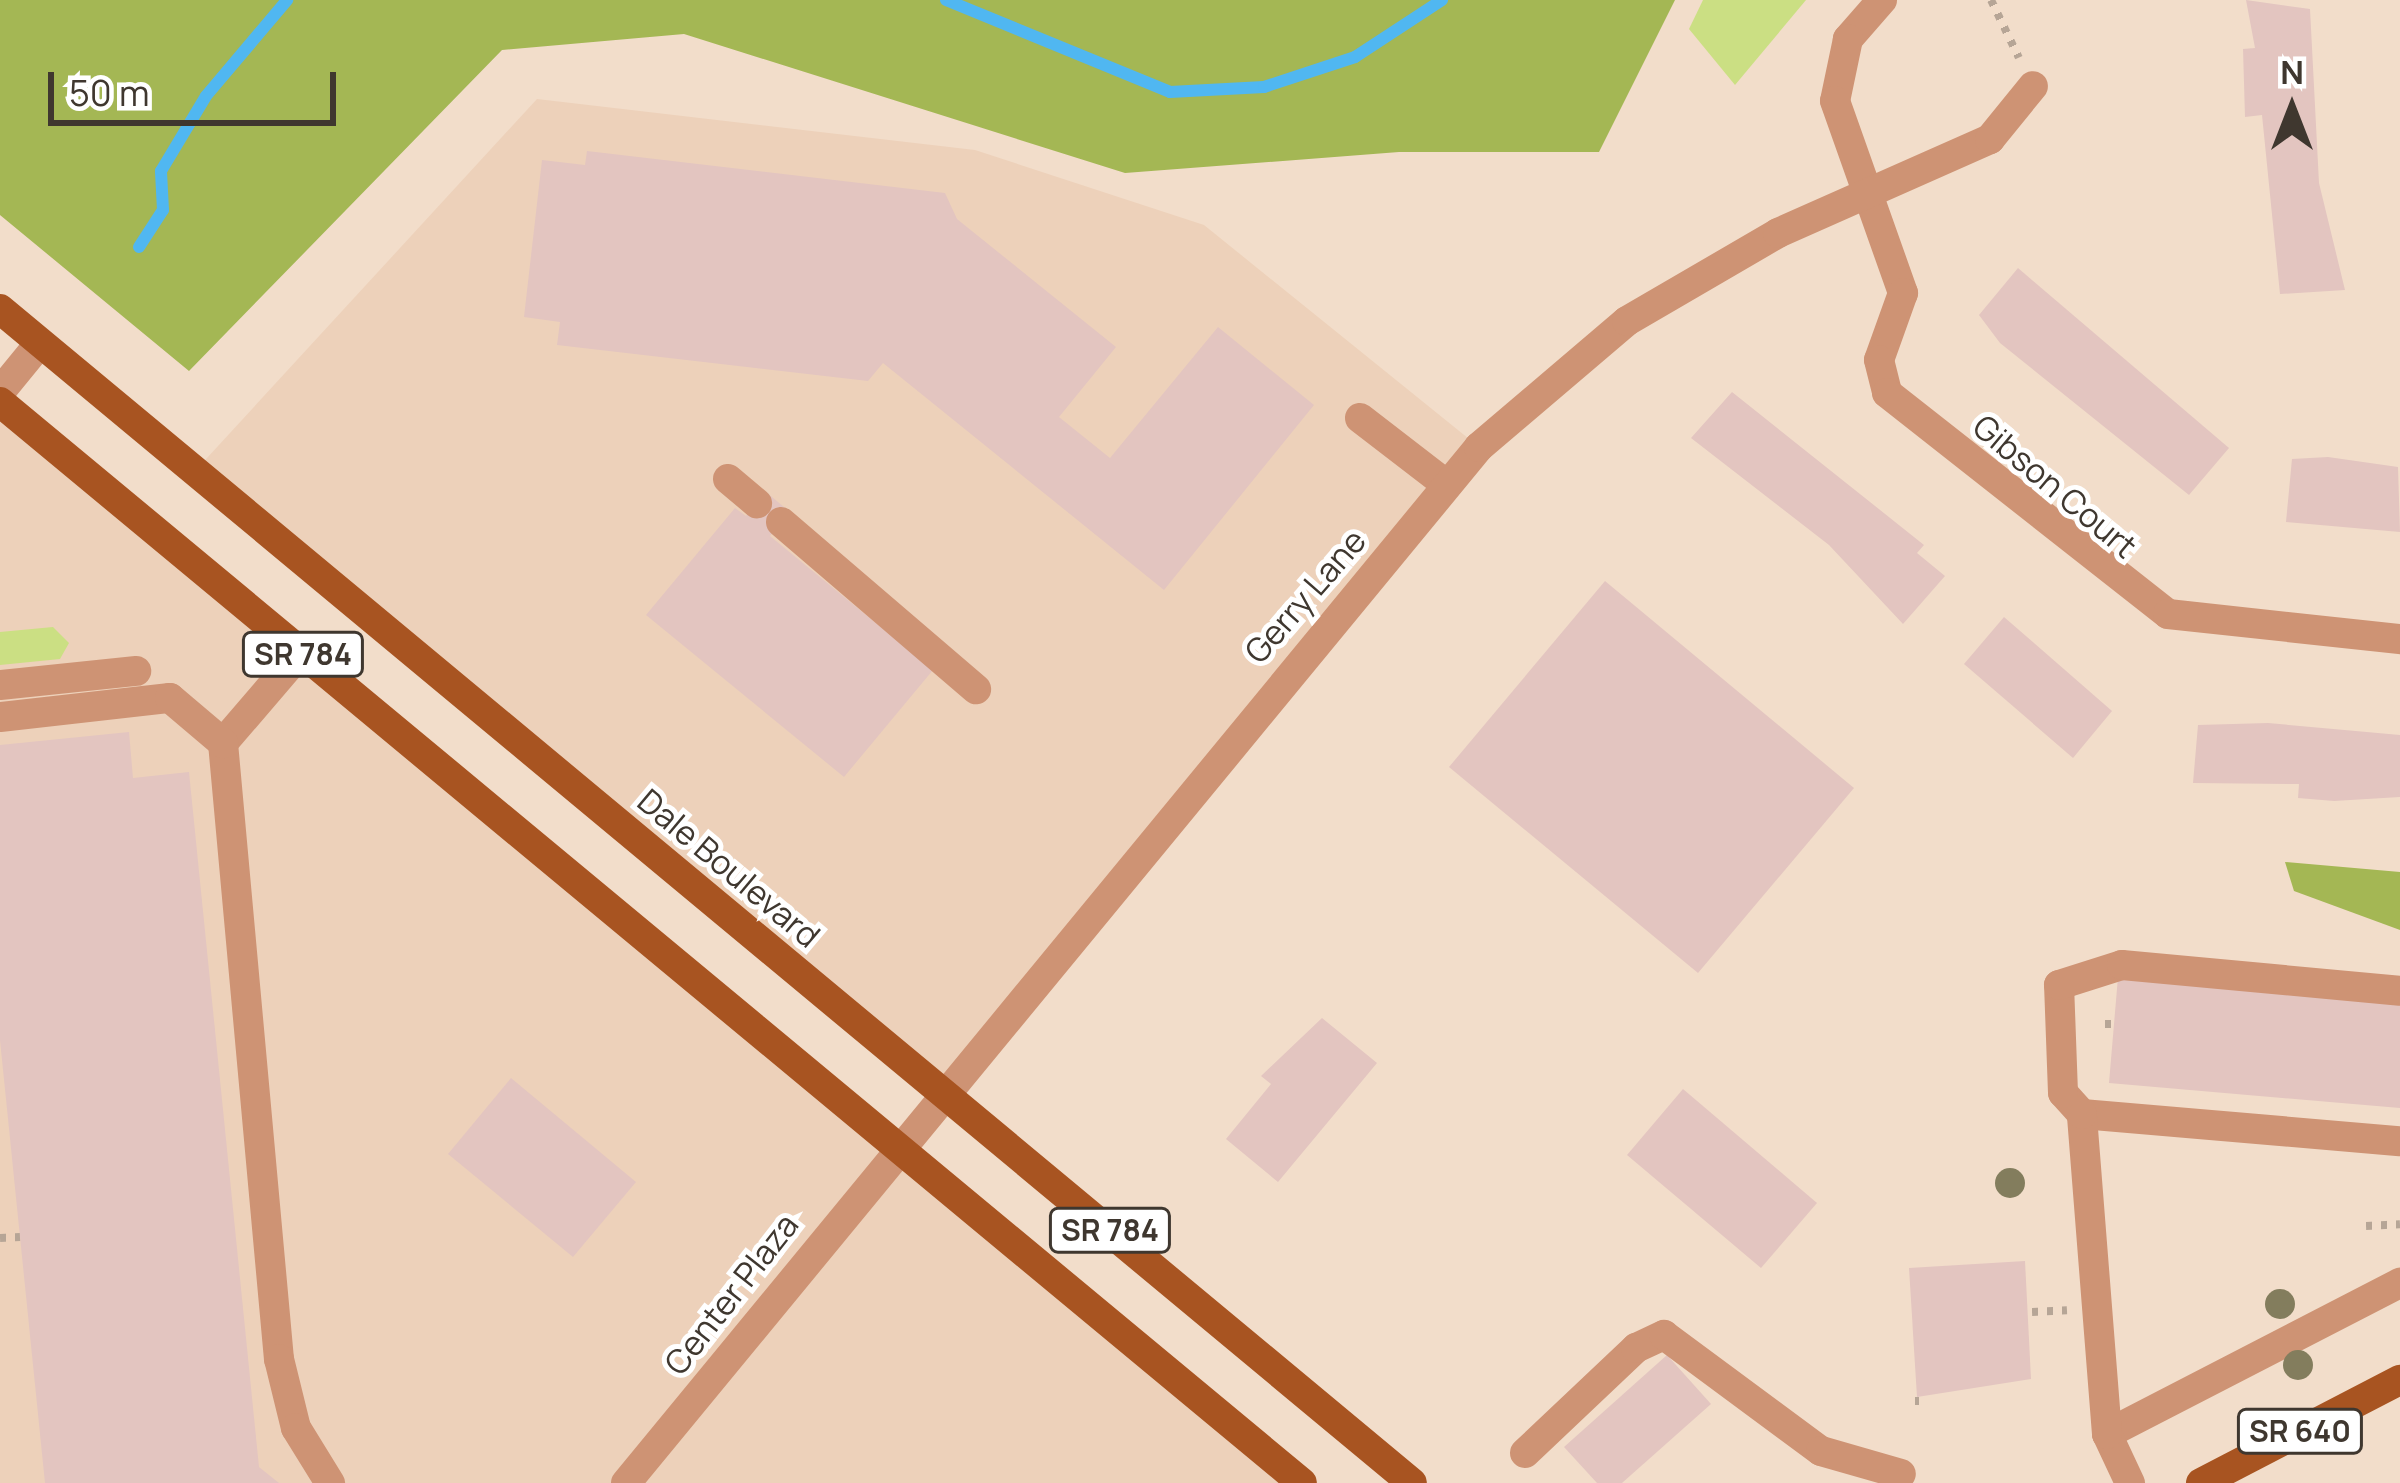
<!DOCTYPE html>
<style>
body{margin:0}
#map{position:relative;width:2400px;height:1483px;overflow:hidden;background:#f2ddca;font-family:Manrope,sans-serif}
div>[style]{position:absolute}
.built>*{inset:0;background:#edd1ba}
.green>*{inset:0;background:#cbdf83}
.forest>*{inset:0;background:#a4b754}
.stream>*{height:12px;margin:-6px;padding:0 6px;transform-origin:6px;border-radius:6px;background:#50b7f1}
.building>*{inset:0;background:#e3c5c0}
.path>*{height:8px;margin-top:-4px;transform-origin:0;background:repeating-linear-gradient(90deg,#b6a596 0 6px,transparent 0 15px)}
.minor>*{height:30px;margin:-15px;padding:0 15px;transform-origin:15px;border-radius:15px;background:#ce9374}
.major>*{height:30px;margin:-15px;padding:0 15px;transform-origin:15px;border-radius:15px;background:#a85421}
.trees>*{width:30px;height:30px;margin:-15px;border-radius:50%;background:#837d5d}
span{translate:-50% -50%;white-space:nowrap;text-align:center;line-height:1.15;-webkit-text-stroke:10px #fff;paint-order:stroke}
.shield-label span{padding:3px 9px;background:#fff;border:3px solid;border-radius:9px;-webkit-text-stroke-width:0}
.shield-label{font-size:30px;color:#3f372f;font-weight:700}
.street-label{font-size:33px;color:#3f372f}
.north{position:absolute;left:2232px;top:48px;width:120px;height:120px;-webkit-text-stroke:9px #fff;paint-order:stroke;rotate:0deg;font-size:33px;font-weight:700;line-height:48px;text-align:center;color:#3f372f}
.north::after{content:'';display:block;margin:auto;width:42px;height:54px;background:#3f372f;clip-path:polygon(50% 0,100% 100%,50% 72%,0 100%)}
.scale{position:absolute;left:48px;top:72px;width:288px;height:54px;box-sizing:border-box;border:6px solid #3f372f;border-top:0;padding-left:15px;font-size:36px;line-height:42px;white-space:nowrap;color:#3f372f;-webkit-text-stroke:9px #fff;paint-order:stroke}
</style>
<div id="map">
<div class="built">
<div style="clip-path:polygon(537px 99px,975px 150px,1204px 225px,1479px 447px,940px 1090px,195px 471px)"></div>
<div style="clip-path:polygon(0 402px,1291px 1483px,0 1483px)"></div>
</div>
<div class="green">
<div style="clip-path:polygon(1703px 0,1806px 0,1735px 85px,1689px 29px)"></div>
<div style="clip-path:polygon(53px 627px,69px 643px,60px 659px,0 665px,0 632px)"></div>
</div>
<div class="forest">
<div style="clip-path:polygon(0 0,1675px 0,1599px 152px,1399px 152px,1125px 173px,684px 34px,502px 50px,189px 371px,0 215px)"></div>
<div style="clip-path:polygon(2285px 862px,2400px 872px,2400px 930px,2294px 891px)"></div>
</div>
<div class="stream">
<div style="left:946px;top:0;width:242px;rotate:22.3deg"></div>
<div style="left:1170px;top:92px;width:94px;rotate:-3deg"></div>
<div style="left:1264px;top:87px;width:96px;rotate:-18.2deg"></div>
<div style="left:1355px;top:57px;width:104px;rotate:-33.2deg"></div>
<div style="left:139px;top:247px;width:44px;rotate:-57deg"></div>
<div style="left:163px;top:210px;width:39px;rotate:-93deg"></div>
<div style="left:161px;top:171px;width:87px;rotate:-59deg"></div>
<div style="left:206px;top:96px;width:126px;rotate:-49.8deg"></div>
</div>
<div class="building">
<div style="clip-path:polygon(2246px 0,2310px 9px,2319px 183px,2345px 290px,2280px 294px,2262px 115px,2245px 117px,2243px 49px,2255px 48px)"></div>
<div style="clip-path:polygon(587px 151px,945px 193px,957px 219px,1116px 347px,1059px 417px,1110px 458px,1218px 327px,1314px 405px,1164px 590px,883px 363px,868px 381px,557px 345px,560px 322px,524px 317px,542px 160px,585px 165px)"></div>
<div style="clip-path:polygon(2018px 268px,2229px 448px,2189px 495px,2000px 343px,1979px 315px)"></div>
<div style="clip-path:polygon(1732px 392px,1924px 545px,1917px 553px,1945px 576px,1903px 624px,1829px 545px,1691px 438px)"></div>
<div style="clip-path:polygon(2328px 457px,2398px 467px,2400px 532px,2286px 522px,2292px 459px)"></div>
<div style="clip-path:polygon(766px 492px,790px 512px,770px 536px,933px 670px,844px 777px,646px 615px,735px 508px,746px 516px)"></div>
<div style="clip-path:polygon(1605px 581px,1854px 788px,1698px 973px,1449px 767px)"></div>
<div style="clip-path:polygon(2004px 617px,2112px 711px,2073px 758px,1964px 664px)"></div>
<div style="clip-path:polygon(2268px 723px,2400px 735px,2400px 797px,2334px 801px,2298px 798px,2299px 784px,2193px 783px,2198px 725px)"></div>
<div style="clip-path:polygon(129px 732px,133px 778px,189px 772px,259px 1467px,279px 1483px,45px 1483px,0 1040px,0 745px)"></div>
<div style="clip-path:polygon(2118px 977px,2400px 1002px,2400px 1108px,2109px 1083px)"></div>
<div style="clip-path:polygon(1322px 1018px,1377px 1063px,1278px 1182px,1226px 1139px,1271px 1084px,1261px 1076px)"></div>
<div style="clip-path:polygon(511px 1078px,636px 1182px,573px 1257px,448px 1154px)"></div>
<div style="clip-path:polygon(1683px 1089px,1817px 1203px,1761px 1268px,1627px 1155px)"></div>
<div style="clip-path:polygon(2025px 1261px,2031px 1379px,1917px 1397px,1909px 1268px)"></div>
<div style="clip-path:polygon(1667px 1355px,1711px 1404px,1622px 1483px,1597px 1483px,1564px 1447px)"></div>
</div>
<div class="path">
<div style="left:1991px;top:0;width:64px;rotate:64.2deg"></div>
<div style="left:2105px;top:1024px;width:9px"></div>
<div style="left:2366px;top:1226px;width:34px;rotate:-3deg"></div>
<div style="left:0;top:1238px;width:20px;rotate:-3deg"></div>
<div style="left:2032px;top:1312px;width:35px;rotate:-3deg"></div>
<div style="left:1915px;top:1401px;width:4px"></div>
</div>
<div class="minor">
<div style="left:1882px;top:0;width:52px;rotate:131.1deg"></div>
<div style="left:1848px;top:39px;width:63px;rotate:101.8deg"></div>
<div style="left:1835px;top:101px;width:204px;rotate:70.5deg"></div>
<div style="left:1903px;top:293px;width:71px;rotate:109.7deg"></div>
<div style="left:1879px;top:360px;width:34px;rotate:76deg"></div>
<div style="left:1887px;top:393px;width:357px;rotate:38.2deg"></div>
<div style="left:2168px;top:614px;width:233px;rotate:6.2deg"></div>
<div style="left:0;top:392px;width:63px;rotate:-50.8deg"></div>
<div style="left:1360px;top:418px;width:110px;rotate:37.6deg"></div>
<div style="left:728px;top:479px;width:38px;rotate:40deg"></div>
<div style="left:781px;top:522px;width:257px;rotate:40.6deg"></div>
<div style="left:301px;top:652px;width:120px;rotate:130.6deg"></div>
<div style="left:223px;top:743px;width:619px;rotate:84.81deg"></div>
<div style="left:279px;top:1359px;width:71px;rotate:76.2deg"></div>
<div style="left:296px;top:1428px;width:65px;rotate:58.3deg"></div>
<div style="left:0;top:685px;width:137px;rotate:-5.9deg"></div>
<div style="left:0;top:717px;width:171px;rotate:-6.4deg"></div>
<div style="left:170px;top:698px;width:70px;rotate:40.3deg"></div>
<div style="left:2082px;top:1114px;width:319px;rotate:4.9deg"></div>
<div style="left:2107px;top:1434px;width:330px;rotate:-27.3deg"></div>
<div style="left:1525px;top:1453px;width:153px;rotate:-43.4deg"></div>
<div style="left:1636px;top:1348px;width:31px;rotate:-25deg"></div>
<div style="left:1664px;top:1335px;width:195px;rotate:36.5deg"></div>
<div style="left:1821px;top:1451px;width:83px;rotate:16deg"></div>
<div style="left:626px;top:1483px;width:1342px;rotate:-50.53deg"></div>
<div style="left:1479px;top:447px;width:194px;rotate:-40.4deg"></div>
<div style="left:1627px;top:321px;width:175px;rotate:-30.2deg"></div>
<div style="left:1778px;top:233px;width:232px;rotate:-23.9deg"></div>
<div style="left:1990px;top:139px;width:68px;rotate:-50.9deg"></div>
<div style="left:2130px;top:1483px;width:54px;rotate:-115.1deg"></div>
<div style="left:2107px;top:1434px;width:321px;rotate:-94.5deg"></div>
<div style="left:2082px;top:1114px;width:28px;rotate:-132deg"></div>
<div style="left:2063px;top:1093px;width:108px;rotate:-92.1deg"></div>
<div style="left:2059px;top:985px;width:66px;rotate:-17.6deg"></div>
<div style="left:2122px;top:965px;width:279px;rotate:5.3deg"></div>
</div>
<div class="major">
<div style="left:0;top:309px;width:1836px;rotate:39.74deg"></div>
<div style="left:0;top:402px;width:1692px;rotate:39.7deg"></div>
<div style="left:2201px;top:1483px;width:224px;rotate:-27.4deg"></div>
</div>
<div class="trees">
<div style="left:2010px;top:1183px"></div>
<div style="left:2280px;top:1304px"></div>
<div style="left:2298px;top:1365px"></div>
</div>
<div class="shield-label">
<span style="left:303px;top:654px">SR 784</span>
<span style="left:1110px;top:1230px">SR 784</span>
<span style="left:2300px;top:1431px">SR 640</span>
</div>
<div class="street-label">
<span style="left:2055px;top:486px;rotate:40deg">Gibson Court</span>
<span style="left:1305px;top:596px;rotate:-49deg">Gerry Lane</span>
<span style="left:729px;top:868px;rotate:40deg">Dale Boulevard</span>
<span style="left:731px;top:1294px;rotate:-52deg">Center Plaza</span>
</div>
<div class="north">N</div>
<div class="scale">50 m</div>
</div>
